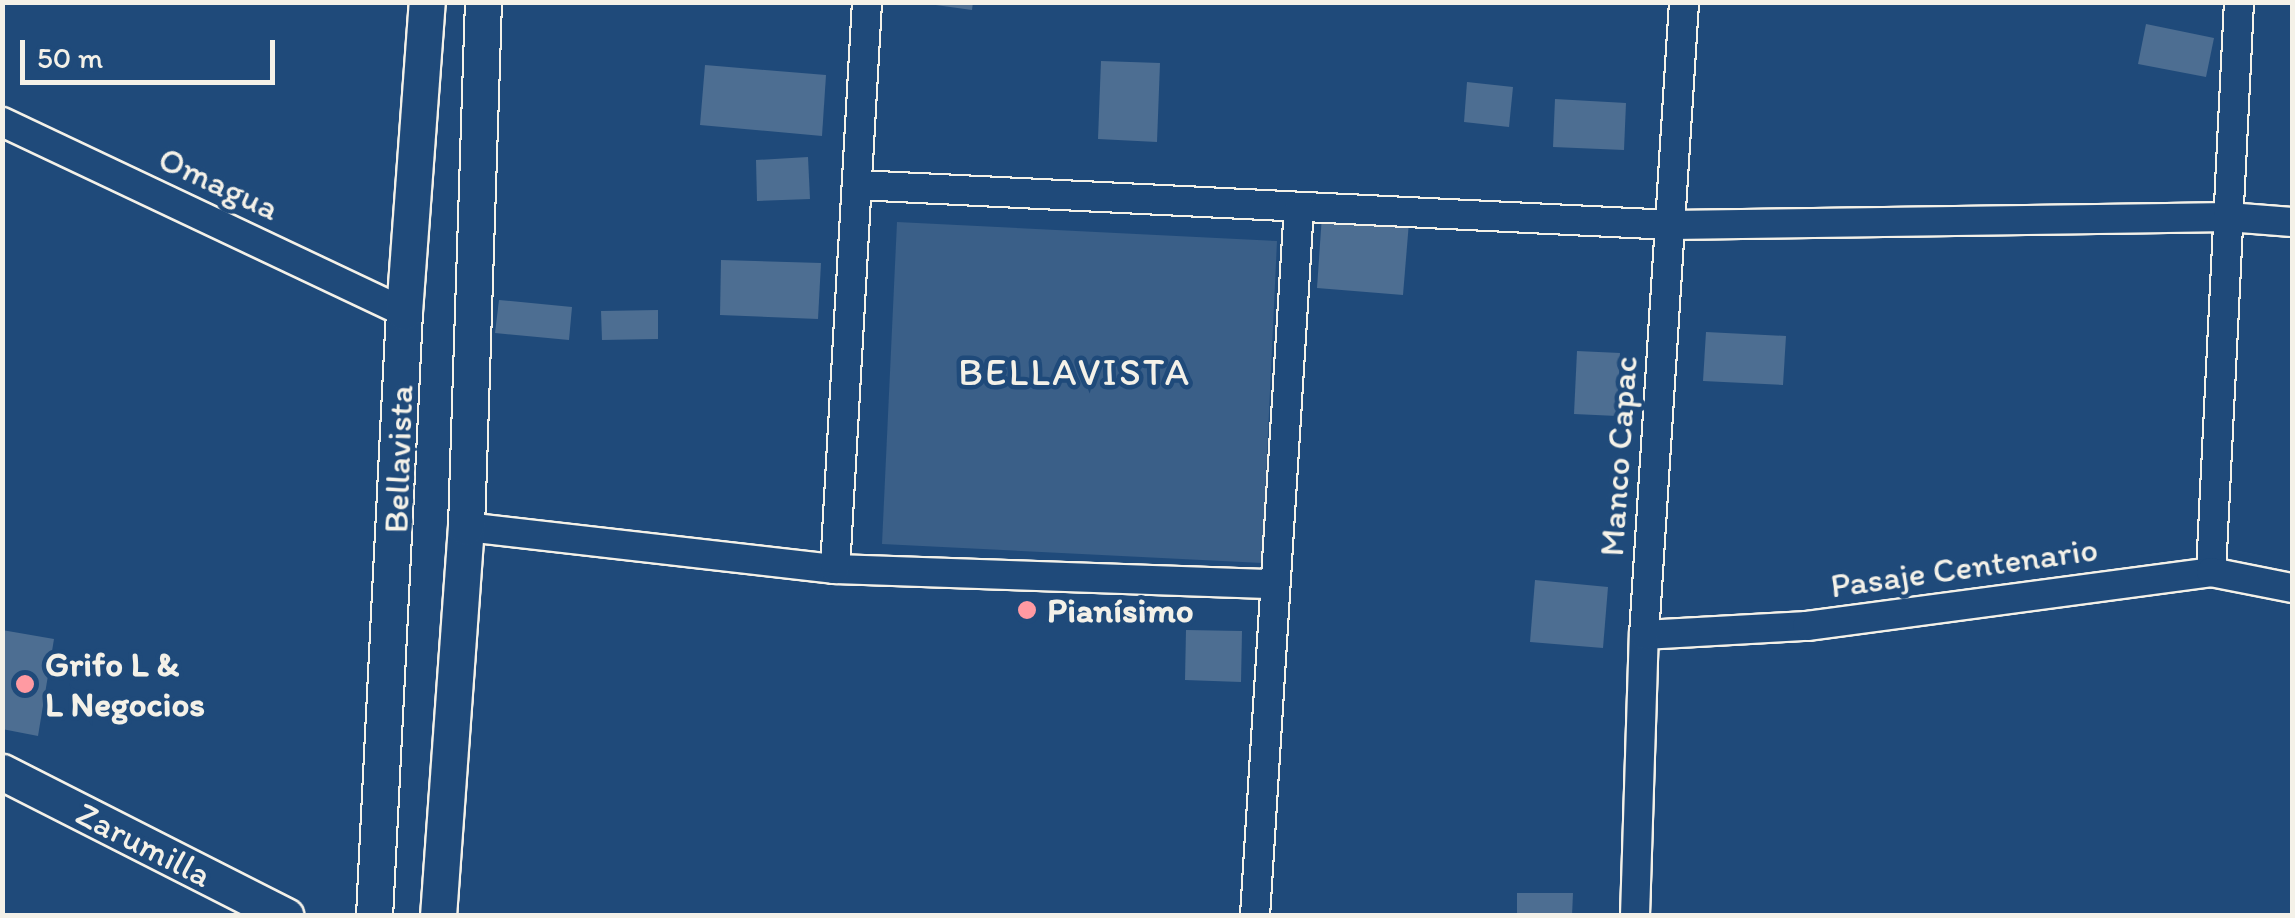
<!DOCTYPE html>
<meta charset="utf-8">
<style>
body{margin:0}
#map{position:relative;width:2295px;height:918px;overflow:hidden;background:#1f4a7a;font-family:Itim,sans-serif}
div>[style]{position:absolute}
.green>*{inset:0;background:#3a5f88}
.building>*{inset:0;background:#4d6e92}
.roads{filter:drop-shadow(2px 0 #f4f1e8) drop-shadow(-2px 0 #f4f1e8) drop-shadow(0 2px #f4f1e8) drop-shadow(0 -2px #f4f1e8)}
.minor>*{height:28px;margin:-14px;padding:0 14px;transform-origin:14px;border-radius:14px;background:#1f4a7a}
.tertiary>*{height:35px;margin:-17.5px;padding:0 17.5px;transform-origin:17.5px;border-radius:17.5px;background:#1f4a7a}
.dots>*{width:28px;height:28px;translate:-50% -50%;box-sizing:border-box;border:5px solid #1f4a7a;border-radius:50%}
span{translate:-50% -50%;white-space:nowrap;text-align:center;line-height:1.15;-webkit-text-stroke:9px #1f4a7a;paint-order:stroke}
.street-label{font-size:35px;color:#f4f1e8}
.poi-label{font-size:35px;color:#f4f1e8;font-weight:700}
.left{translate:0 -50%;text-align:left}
.neighbourhood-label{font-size:38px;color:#f4f1e8;letter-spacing:2.5px}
.frame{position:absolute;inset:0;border:5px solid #f4f1e8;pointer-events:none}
.scale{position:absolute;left:20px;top:40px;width:255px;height:45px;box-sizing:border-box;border:5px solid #f4f1e8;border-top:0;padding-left:12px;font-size:30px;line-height:35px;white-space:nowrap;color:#f4f1e8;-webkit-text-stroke:8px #1f4a7a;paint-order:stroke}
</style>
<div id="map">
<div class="green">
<div style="clip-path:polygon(897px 222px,1277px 241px,1262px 563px,882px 544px)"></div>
</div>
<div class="building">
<div style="clip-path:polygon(914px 2px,973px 2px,972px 10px)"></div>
<div style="clip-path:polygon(2146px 24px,2214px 38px,2206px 77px,2138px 64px)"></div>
<div style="clip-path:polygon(1101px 61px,1160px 63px,1157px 142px,1098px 139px)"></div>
<div style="clip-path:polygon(705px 65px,826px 75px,822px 136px,700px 125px)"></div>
<div style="clip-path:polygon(1467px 82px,1513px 87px,1509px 127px,1464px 122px)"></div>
<div style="clip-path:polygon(1555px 99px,1626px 103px,1624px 150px,1553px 147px)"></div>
<div style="clip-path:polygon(808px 157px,810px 199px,757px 201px,756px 160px)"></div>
<div style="clip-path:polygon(1322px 215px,1409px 222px,1403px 295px,1317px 288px)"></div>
<div style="clip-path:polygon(721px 260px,821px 263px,818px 319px,720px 315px)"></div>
<div style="clip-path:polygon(499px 300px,572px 307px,569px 340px,495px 333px)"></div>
<div style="clip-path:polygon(658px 310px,658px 339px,602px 340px,601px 311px)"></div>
<div style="clip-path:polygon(1706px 332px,1786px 336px,1783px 385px,1703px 381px)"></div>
<div style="clip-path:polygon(1577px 351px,1620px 353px,1617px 416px,1574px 414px)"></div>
<div style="clip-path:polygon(1535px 580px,1608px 587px,1603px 648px,1530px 642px)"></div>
<div style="clip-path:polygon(2px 630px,54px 639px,38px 736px,2px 729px)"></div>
<div style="clip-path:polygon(1186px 630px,1242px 631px,1241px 682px,1185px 680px)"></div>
<div style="clip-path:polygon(1517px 893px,1573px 893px,1572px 916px,1517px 916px)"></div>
</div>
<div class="roads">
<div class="minor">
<div style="left:2px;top:122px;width:445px;rotate:25.3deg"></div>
<div style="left:857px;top:185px;width:815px;rotate:2.81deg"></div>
<div style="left:1671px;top:225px;width:557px;rotate:-0.82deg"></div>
<div style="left:2228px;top:217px;width:64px;rotate:4.5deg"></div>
<div style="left:466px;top:527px;width:371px;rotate:6.5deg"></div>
<div style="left:835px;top:569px;width:440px;rotate:2deg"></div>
<div style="left:835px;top:569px;width:568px;rotate:-86.77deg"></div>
<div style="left:2211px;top:572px;width:571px;rotate:-87.19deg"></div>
<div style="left:1644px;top:635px;width:163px;rotate:-3.2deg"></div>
<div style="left:1807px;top:626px;width:408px;rotate:-7.6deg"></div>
<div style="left:2211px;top:572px;width:83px;rotate:11.2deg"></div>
<div style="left:1255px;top:916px;width:710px;rotate:-86.45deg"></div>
<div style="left:1635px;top:916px;width:281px;rotate:-88.2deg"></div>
<div style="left:1644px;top:635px;width:634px;rotate:-86.38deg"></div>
</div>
<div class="tertiary">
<div style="left:2px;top:772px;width:318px;rotate:26.9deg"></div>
<div style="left:374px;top:916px;width:605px;rotate:-87.16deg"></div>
<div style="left:404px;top:312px;width:311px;rotate:-85.8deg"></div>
<div style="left:438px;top:916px;width:390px;rotate:-85.9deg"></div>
<div style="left:466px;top:527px;width:525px;rotate:-88.15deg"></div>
</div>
</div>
<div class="dots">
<div style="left:1027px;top:610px;background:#ff9aa2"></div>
<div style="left:25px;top:684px;background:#ff9aa2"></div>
</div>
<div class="street-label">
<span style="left:219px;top:183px;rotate:25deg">Omagua</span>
<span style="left:1618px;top:456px;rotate:-86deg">Manco Capac</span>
<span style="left:398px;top:459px;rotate:-88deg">Bellavista</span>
<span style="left:1964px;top:567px;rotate:-8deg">Pasaje Centenario</span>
<span style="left:144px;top:844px;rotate:27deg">Zarumilla</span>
</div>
<div class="poi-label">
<span class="left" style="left:1047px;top:610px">Pianísimo</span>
<span class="left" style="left:45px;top:684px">Grifo L &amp;<br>L Negocios</span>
</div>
<div class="neighbourhood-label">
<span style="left:1075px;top:373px">BELLAVISTA</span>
</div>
<div class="frame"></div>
<div class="scale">50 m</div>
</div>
